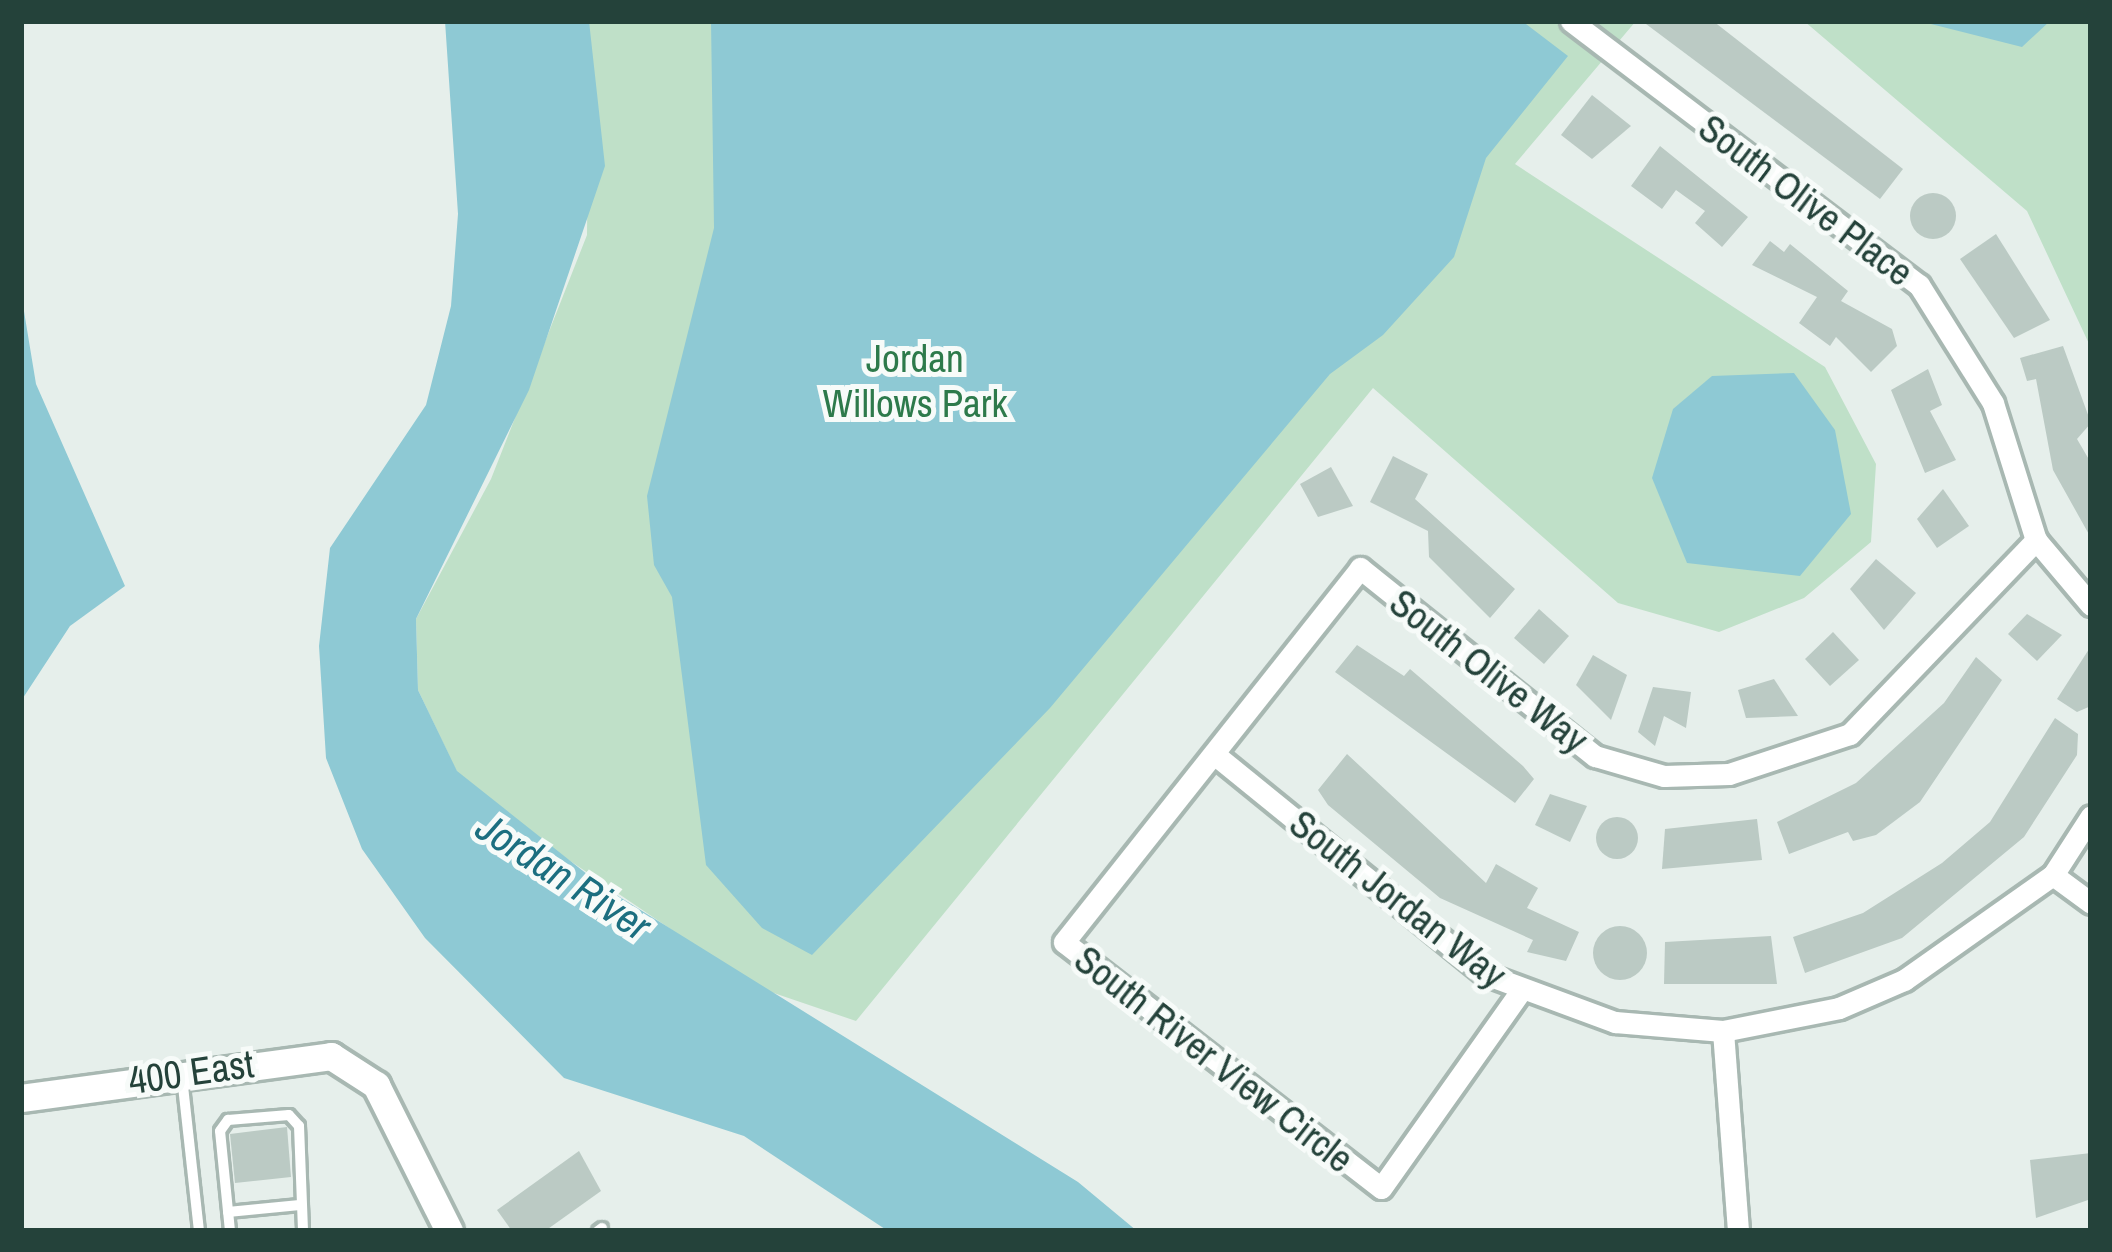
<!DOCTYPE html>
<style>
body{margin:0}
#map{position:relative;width:2112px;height:1252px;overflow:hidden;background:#e6efeb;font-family:"Archivo Narrow",sans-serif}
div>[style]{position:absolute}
.green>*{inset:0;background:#bfe0c8}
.water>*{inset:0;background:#8ec9d4}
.building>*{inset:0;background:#bbcac4}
.round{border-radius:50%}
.roads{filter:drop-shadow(3px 0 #a8b8b2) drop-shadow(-3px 0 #a8b8b2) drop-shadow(0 3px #a8b8b2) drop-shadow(0 -3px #a8b8b2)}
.lane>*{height:10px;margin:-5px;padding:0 5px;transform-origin:5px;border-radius:5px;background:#fff}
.street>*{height:21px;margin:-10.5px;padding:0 10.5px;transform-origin:10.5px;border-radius:10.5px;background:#fff}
.secondary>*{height:27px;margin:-13.5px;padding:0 13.5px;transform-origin:13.5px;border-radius:13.5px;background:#fff}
span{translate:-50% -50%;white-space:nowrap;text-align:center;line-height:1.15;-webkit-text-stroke:10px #f7fbf9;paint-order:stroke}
.street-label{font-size:39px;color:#24423a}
.park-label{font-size:39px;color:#2d7a4b}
.water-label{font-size:42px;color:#1c6f80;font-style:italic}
.frame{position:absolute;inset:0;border:24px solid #24423a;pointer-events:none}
</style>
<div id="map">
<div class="green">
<div style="clip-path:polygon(589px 21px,1636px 21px,1515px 164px,1825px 367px,1876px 464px,1871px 542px,1804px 598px,1719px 632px,1618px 603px,1373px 388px,856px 1021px,756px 987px,495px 810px,457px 772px,418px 690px,416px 619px,491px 479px,587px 235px)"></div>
<div style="clip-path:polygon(1804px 21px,2091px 21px,2091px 348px,2027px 211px)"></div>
</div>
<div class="water">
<div style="clip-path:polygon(445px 21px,589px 21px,605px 166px,529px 390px,416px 619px,418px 690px,457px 771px,602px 886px,1078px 1182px,1137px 1231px,888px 1231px,744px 1136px,564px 1078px,425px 938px,362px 849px,326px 758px,319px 646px,330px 548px,426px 405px,451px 306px,458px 214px)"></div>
<div style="clip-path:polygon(711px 21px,1522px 21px,1568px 56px,1486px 158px,1454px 257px,1383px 335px,1330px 374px,1050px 708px,812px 955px,762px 928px,706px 865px,672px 597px,654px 565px,647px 496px,714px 228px)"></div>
<div style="clip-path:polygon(1919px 21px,2050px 21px,2022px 47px)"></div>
<div style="clip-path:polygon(21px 293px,36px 384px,125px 586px,70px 626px,21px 701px)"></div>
<div style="clip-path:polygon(1794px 373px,1835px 430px,1851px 514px,1800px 576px,1687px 563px,1652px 478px,1673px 409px,1712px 376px)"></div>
</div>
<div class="building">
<div style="clip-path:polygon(1642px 21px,1713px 21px,1903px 169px,1880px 199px)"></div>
<div style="clip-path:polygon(1592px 95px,1631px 126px,1592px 159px,1561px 135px)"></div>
<div style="clip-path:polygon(1660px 146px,1748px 217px,1722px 247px,1695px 223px,1705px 211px,1676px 190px,1662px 209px,1631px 186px)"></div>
<div class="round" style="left:1910px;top:193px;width:46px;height:46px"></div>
<div style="clip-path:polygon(1996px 234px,2050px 320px,2014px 338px,1960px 259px)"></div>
<div style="clip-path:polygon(1770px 241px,1784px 252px,1790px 244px,1848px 291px,1841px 301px,1892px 329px,1897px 346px,1871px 372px,1836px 337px,1830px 346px,1799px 323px,1817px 297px,1752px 265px)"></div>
<div style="clip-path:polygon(2063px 346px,2091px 423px,2077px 439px,2091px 463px,2091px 538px,2053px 470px,2036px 379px,2027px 381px,2020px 358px)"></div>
<div style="clip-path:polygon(1928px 369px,1942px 405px,1930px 411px,1956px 460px,1925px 473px,1891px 390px)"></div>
<div style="clip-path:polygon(1393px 456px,1428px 474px,1415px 499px,1515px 589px,1490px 618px,1429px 557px,1428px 531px,1370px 502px)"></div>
<div style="clip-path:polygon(1331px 467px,1353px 506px,1318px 517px,1300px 484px)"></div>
<div style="clip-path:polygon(1943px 489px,1969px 526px,1937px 548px,1917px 519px)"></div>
<div style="clip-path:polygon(1876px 559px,1916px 593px,1884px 630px,1850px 589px)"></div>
<div style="clip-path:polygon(1539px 609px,1569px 636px,1544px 664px,1514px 638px)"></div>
<div style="clip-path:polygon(2027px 614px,2062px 635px,2037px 661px,2008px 634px)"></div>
<div style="clip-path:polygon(1833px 632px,1859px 660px,1830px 686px,1805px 659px)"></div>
<div style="clip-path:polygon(1357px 645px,1404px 676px,1410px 669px,1523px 766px,1534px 779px,1515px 803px,1335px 672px)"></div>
<div style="clip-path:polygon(2091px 646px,2091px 706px,2077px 712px,2057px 699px)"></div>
<div style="clip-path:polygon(1593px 655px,1627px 675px,1611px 720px,1576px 685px)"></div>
<div style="clip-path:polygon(1976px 657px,2002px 680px,1920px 802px,1876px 835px,1853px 841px,1848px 832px,1789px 854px,1777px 822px,1856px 783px,1944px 703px)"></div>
<div style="clip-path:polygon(1774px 679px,1798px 716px,1746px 718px,1738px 690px)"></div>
<div style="clip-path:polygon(1653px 687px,1691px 692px,1686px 728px,1664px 716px,1655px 746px,1638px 732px)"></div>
<div style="clip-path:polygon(2055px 718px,2078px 734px,2077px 755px,2024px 837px,1902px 938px,1805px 973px,1793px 937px,1863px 913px,1942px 863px,1990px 822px)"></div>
<div style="clip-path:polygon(1347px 754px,1486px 883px,1496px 864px,1538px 888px,1527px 908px,1579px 932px,1566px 961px,1527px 952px,1533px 940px,1440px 898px,1328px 805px,1318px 790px)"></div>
<div style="clip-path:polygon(1550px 794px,1587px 806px,1570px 842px,1535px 825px)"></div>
<div class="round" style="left:1596px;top:817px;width:42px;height:42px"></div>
<div style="clip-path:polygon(1757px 819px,1762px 860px,1662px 869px,1665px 829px)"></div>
<div class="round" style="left:1593px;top:926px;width:54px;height:54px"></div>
<div style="clip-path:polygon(1771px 936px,1777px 984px,1664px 984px,1665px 942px)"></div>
<div style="clip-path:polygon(287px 1127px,291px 1177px,235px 1183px,230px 1134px)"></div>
<div style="clip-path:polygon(579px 1151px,601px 1191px,545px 1231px,512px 1231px,497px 1210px)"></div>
<div style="clip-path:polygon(2091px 1153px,2091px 1199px,2036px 1218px,2030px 1160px)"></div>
</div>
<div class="roads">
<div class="lane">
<div style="left:182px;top:1077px;width:155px;rotate:83.7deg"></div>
<div style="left:228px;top:1212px;width:72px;rotate:-5.6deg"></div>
<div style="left:230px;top:1231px;width:100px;rotate:-95.7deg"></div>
<div style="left:220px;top:1131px;width:14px;rotate:-54deg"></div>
<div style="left:228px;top:1120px;width:61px;rotate:-4.7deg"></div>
<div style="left:289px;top:1115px;width:15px;rotate:48deg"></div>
<div style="left:299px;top:1126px;width:105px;rotate:87.8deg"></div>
<div style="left:598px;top:1231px;width:5px;rotate:-37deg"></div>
</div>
<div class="street">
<div style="left:1571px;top:21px;width:437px;rotate:37.2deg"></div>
<div style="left:1919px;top:285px;width:139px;rotate:57.9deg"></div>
<div style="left:1993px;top:403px;width:144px;rotate:72.6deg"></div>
<div style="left:2036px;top:540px;width:85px;rotate:49.8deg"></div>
<div style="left:1219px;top:758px;width:343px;rotate:39.1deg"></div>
<div style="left:1485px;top:974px;width:139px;rotate:20.3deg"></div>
<div style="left:1615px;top:1022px;width:108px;rotate:4.8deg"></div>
<div style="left:1723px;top:1031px;width:118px;rotate:-11.2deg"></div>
<div style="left:1839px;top:1008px;width:71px;rotate:-23.3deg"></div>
<div style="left:1904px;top:980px;width:182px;rotate:-35.2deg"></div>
<div style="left:2053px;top:875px;width:70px;rotate:-57.2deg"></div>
<div style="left:2053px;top:875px;width:47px;rotate:36.4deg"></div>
<div style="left:1520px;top:992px;width:240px;rotate:125.3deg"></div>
<div style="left:1381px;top:1188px;width:401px;rotate:-142.2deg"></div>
<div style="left:1064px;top:942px;width:477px;rotate:-51.6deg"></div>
<div style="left:1360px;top:568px;width:301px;rotate:38.7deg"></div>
<div style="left:1595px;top:756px;width:72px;rotate:16.2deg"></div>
<div style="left:1664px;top:776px;width:65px;rotate:-1.8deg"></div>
<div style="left:1729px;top:774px;width:127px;rotate:-18.3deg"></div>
<div style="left:1850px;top:734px;width:269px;rotate:-46.2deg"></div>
<div style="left:1723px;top:1031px;width:201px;rotate:85.7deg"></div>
</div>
<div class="secondary">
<div style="left:21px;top:1098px;width:313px;rotate:-7.7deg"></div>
<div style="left:331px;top:1056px;width:54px;rotate:32.8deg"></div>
<div style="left:376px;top:1085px;width:163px;rotate:63.4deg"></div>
</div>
</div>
<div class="street-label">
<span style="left:1806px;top:200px;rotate:37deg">South Olive Place</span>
<span style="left:1489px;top:671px;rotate:38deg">South Olive Way</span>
<span style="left:1398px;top:899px;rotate:38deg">South Jordan Way</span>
<span style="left:1214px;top:1059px;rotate:38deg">South River View Circle</span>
<span style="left:191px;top:1072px;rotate:-8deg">400 East</span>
</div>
<div class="park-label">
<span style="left:915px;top:381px">Jordan<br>Willows Park</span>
</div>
<div class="water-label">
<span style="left:564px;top:876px;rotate:33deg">Jordan River</span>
</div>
<div class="frame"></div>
</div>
